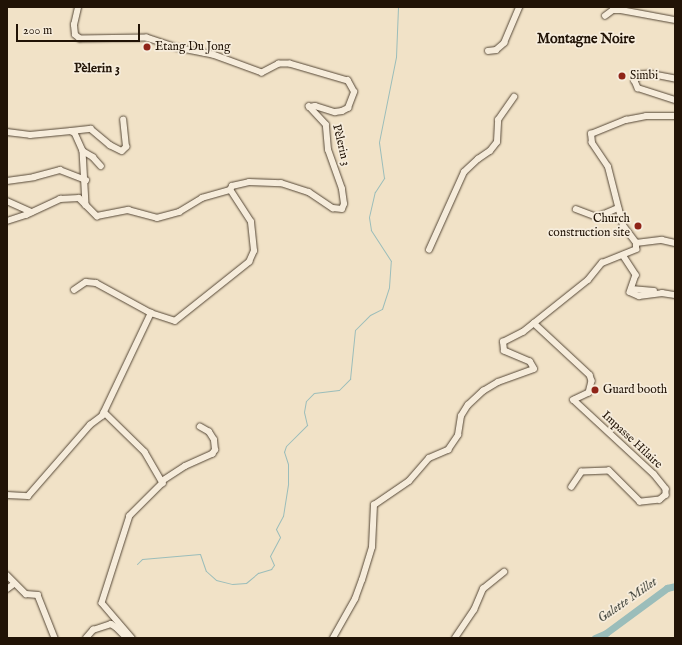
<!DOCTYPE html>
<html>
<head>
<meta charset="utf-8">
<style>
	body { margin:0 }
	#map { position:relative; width:682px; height:645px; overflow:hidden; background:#f1e2c7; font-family:"IM FELL English",serif }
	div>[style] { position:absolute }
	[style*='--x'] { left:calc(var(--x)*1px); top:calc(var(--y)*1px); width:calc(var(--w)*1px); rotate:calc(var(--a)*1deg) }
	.stream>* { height:1px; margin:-0.5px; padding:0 0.5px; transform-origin:0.5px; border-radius:0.5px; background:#9bbdba }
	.river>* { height:7px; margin:-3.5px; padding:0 3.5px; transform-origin:3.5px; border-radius:3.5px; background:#9bbdba }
	.roads { filter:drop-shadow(0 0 1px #554736) drop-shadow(0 0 1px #554736) }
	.minor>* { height:5.5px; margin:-2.75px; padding:0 2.75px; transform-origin:2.75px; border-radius:2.75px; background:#f6ecdb }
	.dots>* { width:11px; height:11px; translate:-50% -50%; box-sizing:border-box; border:2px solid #f6ecdb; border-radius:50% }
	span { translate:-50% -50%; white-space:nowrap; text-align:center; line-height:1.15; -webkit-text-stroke:3.5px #f6ecdb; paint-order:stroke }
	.poi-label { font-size:12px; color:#211306 }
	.left { translate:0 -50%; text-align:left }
	.right { translate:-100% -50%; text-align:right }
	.street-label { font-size:12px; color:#211306 }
	.neighbourhood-label { font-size:13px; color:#211306; font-weight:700 }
	.water-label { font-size:13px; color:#4c4e45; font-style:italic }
	.quarter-label { font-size:14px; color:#211306; font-weight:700 }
	.frame { position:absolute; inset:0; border:8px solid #211306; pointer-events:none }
	.scale { position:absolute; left:16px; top:24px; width:124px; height:18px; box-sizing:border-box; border:2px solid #211306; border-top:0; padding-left:5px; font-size:12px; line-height:14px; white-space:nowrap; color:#211306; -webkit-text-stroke:3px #f6ecdb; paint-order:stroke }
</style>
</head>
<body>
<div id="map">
	<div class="stream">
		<div style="--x:137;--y:564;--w:7;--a:-45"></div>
		<div style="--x:142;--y:559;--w:58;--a:-4.9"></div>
		<div style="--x:200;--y:554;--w:18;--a:71"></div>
		<div style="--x:206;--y:571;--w:13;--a:42"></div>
		<div style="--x:216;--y:580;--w:16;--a:14"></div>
		<div style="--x:232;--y:584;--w:14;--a:-4"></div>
		<div style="--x:246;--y:583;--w:16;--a:-40"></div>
		<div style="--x:258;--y:573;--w:14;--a:-17"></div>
		<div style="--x:271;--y:569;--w:5;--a:-53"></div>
		<div style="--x:274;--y:565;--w:10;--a:-114"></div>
		<div style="--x:270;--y:556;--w:21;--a:-62"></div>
		<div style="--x:280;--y:537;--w:9;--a:-117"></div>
		<div style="--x:276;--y:529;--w:15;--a:-62"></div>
		<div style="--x:283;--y:516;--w:33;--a:-81"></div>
		<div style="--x:288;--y:483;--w:19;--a:-90"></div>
		<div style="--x:288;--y:464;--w:13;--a:-108"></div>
		<div style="--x:284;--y:452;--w:6;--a:-72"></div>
		<div style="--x:286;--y:446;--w:30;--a:-45"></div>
		<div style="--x:307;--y:425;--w:13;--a:-103"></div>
		<div style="--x:304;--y:412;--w:11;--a:-80"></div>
		<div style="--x:306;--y:401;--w:11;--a:-45"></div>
		<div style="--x:314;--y:393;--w:25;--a:-7"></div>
		<div style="--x:339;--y:390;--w:16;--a:-45"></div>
		<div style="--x:350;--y:379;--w:49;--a:-84.2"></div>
		<div style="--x:355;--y:330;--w:21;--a:-45"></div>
		<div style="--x:370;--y:315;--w:13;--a:-27"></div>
		<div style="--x:382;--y:309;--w:23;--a:-72"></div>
		<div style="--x:389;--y:287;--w:26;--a:-86"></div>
		<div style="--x:391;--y:261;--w:37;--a:-123"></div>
		<div style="--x:371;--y:230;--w:13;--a:-99"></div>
		<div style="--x:369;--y:217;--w:26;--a:-77"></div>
		<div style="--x:375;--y:192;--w:17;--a:-57"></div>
		<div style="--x:384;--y:178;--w:36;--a:-98"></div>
		<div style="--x:379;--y:142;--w:87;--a:-78.7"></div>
		<div style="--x:396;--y:57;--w:50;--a:-87.7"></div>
	</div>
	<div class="river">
		<div style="--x:595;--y:638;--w:12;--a:-24"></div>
		<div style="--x:606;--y:633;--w:76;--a:-36.4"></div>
		<div style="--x:667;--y:588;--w:8;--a:-14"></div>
	</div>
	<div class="roads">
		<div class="minor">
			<div style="--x:605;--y:16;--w:10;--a:-37"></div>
			<div style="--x:613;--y:10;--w:8;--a:0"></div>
			<div style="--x:621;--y:10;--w:55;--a:10.5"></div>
			<div style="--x:488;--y:51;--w:8;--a:-7"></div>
			<div style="--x:496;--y:50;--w:11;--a:-41"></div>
			<div style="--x:504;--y:43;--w:39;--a:-67"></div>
			<div style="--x:675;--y:79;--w:25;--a:-169"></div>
			<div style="--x:650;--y:74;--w:10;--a:174"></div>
			<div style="--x:640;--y:75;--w:8;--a:130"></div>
			<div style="--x:635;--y:81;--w:8;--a:67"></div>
			<div style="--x:638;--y:88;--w:39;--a:18"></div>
			<div style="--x:71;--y:131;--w:20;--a:-6"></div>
			<div style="--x:91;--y:129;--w:25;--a:40"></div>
			<div style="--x:110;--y:145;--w:13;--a:27"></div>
			<div style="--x:122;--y:151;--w:6;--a:-45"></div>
			<div style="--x:126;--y:147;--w:27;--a:-96"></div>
			<div style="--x:7;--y:132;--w:23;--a:7"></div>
			<div style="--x:30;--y:135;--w:41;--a:-5.6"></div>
			<div style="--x:71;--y:131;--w:4;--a:27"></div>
			<div style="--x:75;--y:133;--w:20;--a:66"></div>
			<div style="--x:83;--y:151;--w:54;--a:86.8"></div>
			<div style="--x:86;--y:205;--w:16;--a:45"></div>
			<div style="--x:97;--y:216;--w:32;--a:-11"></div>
			<div style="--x:128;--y:210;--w:30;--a:15"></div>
			<div style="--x:157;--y:218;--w:23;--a:-15"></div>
			<div style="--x:179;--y:212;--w:27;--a:-31"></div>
			<div style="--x:202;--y:198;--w:29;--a:-16"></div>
			<div style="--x:83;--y:151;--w:12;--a:31"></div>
			<div style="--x:93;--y:157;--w:12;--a:48"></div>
			<div style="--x:7;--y:181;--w:27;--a:-8"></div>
			<div style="--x:34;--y:177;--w:27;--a:-15"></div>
			<div style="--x:60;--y:170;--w:28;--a:21"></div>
			<div style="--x:7;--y:201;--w:27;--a:24"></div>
			<div style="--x:576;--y:209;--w:22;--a:21"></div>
			<div style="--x:597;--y:217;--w:23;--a:-23"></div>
			<div style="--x:7;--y:221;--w:20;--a:-18"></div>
			<div style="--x:26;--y:215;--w:38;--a:-25"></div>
			<div style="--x:60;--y:199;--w:19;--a:-3"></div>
			<div style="--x:79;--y:198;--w:10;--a:45"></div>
			<div style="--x:636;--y:243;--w:26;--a:-7"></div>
			<div style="--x:662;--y:240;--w:13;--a:13"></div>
			<div style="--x:429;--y:250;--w:85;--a:-65.8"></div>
			<div style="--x:464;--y:172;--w:19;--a:-43"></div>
			<div style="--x:478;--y:159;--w:14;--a:-34"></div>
			<div style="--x:490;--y:151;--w:11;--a:-52"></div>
			<div style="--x:497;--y:142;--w:22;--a:-87"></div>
			<div style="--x:498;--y:120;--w:28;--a:-55"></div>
			<div style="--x:623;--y:255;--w:24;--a:57"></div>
			<div style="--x:636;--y:275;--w:18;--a:109"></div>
			<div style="--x:630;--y:292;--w:10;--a:24"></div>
			<div style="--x:639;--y:296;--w:23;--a:-7"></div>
			<div style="--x:662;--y:293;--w:13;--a:9"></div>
			<div style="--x:631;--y:289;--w:23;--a:5"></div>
			<div style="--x:74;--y:290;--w:14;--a:-34"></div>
			<div style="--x:86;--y:282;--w:10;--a:6"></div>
			<div style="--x:96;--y:283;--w:63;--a:28.6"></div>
			<div style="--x:151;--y:313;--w:25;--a:18"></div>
			<div style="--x:175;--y:321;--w:95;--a:-38.6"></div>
			<div style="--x:249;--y:262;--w:12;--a:-66"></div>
			<div style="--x:254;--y:251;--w:29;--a:-96"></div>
			<div style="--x:251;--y:222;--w:38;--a:-123"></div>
			<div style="--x:230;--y:190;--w:4;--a:-63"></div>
			<div style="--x:232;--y:186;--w:17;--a:-13"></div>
			<div style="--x:249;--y:182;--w:32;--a:2"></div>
			<div style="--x:281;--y:183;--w:29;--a:18"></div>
			<div style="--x:309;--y:192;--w:29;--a:34"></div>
			<div style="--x:333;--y:208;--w:9;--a:6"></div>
			<div style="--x:342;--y:209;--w:5;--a:-68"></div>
			<div style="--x:344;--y:204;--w:15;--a:-98"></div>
			<div style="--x:342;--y:189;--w:41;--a:-109.7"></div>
			<div style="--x:328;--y:150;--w:25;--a:-95"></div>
			<div style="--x:326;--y:125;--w:25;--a:-133"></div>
			<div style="--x:309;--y:107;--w:6;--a:-9"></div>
			<div style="--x:315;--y:106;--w:21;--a:17"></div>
			<div style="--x:335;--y:112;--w:7;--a:-8"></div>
			<div style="--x:342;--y:111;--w:7;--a:-27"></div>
			<div style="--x:348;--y:108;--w:17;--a:-69"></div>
			<div style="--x:354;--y:92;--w:13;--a:-119"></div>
			<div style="--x:348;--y:81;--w:60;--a:-163.7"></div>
			<div style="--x:290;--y:64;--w:11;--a:180"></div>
			<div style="--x:279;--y:64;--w:19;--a:152"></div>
			<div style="--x:262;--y:73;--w:52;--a:-159.8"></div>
			<div style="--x:213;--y:55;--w:37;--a:-169"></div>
			<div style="--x:177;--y:48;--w:32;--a:-162"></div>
			<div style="--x:147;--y:38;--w:67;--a:179.1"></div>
			<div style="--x:80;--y:39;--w:6;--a:-141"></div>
			<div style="--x:75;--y:35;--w:10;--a:-96"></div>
			<div style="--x:74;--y:25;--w:18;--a:-77"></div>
			<div style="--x:534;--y:323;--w:76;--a:42.9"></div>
			<div style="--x:590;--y:375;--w:6;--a:72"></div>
			<div style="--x:592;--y:381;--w:12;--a:104"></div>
			<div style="--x:589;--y:393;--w:17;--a:155"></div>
			<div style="--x:574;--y:400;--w:109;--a:42.8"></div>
			<div style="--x:654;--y:474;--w:19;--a:51"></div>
			<div style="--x:666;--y:489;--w:6;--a:90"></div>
			<div style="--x:666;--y:495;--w:8;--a:140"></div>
			<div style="--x:660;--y:500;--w:20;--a:174"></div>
			<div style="--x:640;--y:502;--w:44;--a:-135"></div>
			<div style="--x:609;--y:471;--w:27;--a:178"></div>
			<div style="--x:582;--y:472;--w:18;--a:124"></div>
			<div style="--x:104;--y:412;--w:57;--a:44.3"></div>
			<div style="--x:145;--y:452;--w:36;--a:60"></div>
			<div style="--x:163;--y:483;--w:47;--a:135"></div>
			<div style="--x:130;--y:516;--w:91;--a:107.8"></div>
			<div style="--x:102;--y:603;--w:46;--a:49.4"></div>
			<div style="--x:162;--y:481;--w:27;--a:-33"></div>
			<div style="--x:185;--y:466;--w:30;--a:-24"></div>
			<div style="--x:212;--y:454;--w:5;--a:-53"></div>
			<div style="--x:215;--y:450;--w:10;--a:-96"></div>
			<div style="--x:214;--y:440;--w:9;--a:-122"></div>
			<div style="--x:209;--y:432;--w:10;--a:-151"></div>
			<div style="--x:7;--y:495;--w:21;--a:3"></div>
			<div style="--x:28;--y:496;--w:94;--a:-48.9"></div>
			<div style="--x:90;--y:425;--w:15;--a:-37"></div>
			<div style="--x:102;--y:416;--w:114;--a:-64.6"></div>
			<div style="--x:7;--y:575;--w:27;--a:45"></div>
			<div style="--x:26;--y:594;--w:12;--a:5"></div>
			<div style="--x:38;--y:595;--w:46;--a:68.4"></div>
			<div style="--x:7;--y:589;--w:9;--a:-36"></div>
			<div style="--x:86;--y:638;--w:11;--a:-49"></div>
			<div style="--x:93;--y:630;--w:19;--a:-18"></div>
			<div style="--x:111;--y:624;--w:6;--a:31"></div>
			<div style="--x:116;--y:627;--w:16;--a:45"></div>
			<div style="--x:333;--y:638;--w:45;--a:-60.6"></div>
			<div style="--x:355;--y:599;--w:20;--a:-70"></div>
			<div style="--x:362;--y:580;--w:34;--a:-73"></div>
			<div style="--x:372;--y:547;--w:42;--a:-87.3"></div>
			<div style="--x:374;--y:505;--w:42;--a:-34.4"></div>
			<div style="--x:409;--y:481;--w:30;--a:-49"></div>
			<div style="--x:429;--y:458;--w:21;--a:-23"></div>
			<div style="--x:448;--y:450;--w:18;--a:-56"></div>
			<div style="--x:458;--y:435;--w:19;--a:-81"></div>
			<div style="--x:461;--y:416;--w:13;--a:-58"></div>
			<div style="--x:468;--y:405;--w:21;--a:-43"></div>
			<div style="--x:483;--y:391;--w:17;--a:-31"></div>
			<div style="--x:498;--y:382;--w:38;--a:-20"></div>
			<div style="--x:534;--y:369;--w:8;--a:-120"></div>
			<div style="--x:530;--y:362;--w:28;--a:-157"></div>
			<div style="--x:504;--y:351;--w:9;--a:-96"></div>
			<div style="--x:503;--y:342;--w:22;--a:-27"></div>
			<div style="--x:523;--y:332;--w:83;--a:-38.7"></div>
			<div style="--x:588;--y:280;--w:22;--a:-51"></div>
			<div style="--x:602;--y:263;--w:37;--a:-22"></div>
			<div style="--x:636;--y:249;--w:6;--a:-90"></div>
			<div style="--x:636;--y:243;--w:21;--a:-127"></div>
			<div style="--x:623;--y:226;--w:61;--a:-104.3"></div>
			<div style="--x:608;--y:167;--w:29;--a:-124"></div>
			<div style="--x:592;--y:143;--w:9;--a:-96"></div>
			<div style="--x:591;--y:134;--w:38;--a:-22"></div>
			<div style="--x:626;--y:120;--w:20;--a:-11"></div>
			<div style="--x:646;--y:116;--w:29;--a:0"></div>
			<div style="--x:455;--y:638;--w:34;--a:-56"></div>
			<div style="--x:474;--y:610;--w:23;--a:-67"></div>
			<div style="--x:483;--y:589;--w:27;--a:-39"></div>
		</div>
	</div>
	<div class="dots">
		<div style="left:147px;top:47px;background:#8f2418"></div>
		<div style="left:622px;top:76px;background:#8f2418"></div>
		<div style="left:638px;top:226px;background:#8f2418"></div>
		<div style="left:595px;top:390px;background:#8f2418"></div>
	</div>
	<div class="poi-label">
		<span class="left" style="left:155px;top:47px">Etang Du Jong</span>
		<span class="left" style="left:630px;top:76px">Simbi</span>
		<span class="right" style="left:630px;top:226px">Church<br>construction site</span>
		<span class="left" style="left:603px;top:390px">Guard booth</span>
	</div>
	<div class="street-label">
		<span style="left:341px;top:145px;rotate:76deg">Pèlerin 3</span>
		<span style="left:632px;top:440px;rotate:43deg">Impasse Hilaire</span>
	</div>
	<div class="neighbourhood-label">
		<span style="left:97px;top:69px">Pèlerin 3</span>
	</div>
	<div class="water-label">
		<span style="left:628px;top:601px;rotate:-35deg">Galette Millet</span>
	</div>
	<div class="quarter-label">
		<span style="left:586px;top:39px">Montagne Noire</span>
	</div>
	<div class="frame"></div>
	<div class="scale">200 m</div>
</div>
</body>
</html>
